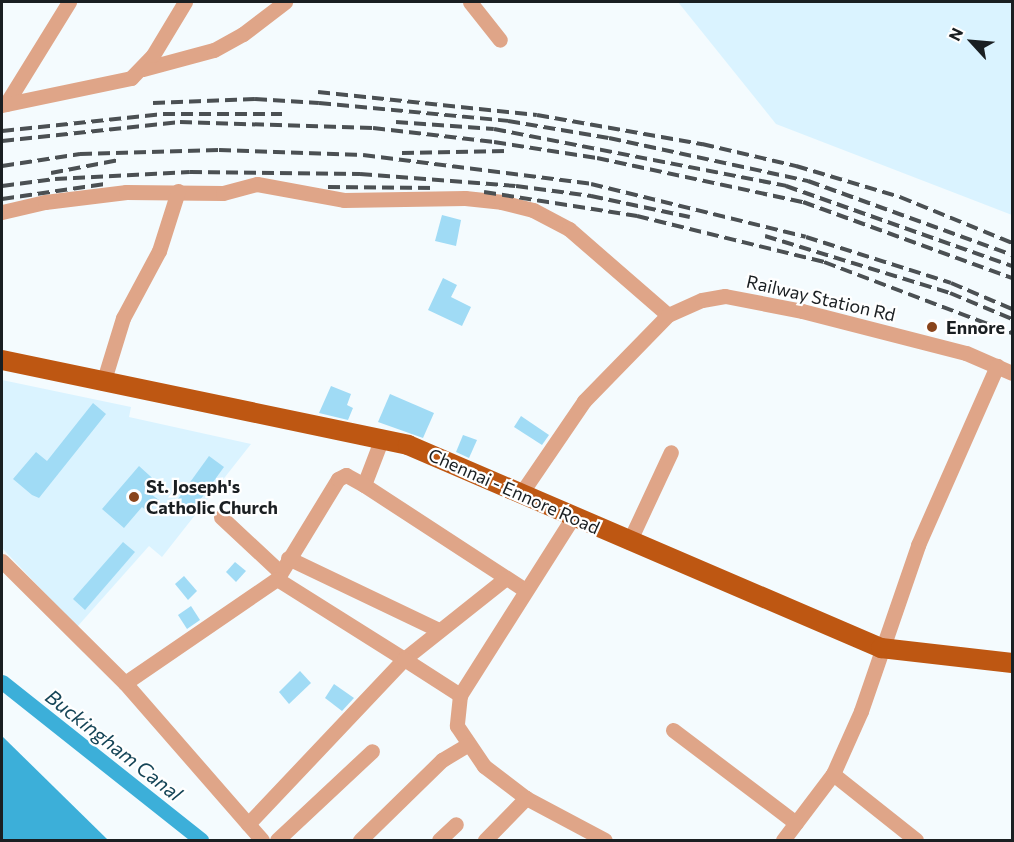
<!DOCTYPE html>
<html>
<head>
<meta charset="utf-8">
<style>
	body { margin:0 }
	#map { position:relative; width:1014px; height:842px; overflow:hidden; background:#f4fbfe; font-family:Commissioner,sans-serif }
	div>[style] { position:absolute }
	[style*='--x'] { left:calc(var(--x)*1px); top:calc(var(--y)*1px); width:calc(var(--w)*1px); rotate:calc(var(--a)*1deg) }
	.built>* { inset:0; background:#daf3ff }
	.water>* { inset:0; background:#3cafd9 }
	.canal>* { height:15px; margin:-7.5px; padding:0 7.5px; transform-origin:7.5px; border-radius:7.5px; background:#3cafd9 }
	.building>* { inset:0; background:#a0dbf5 }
	.minor>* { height:15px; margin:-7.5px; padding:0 7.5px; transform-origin:7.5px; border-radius:7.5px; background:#dfa588 }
	.major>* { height:20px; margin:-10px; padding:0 10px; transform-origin:10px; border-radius:10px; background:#be5712 }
	.rail>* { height:4px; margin-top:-2px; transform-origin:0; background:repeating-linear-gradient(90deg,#4b5053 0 12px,transparent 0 18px) }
	.dots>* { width:16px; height:16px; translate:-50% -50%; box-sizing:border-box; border:3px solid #fff; border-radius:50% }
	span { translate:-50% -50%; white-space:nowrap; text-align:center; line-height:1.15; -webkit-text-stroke:4.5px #fff; paint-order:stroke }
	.street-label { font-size:18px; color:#1a1f22 }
	.poi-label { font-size:18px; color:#1a1f22; font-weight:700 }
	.left { translate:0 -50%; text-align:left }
	.water-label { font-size:20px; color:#154557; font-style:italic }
	.frame { position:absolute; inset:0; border:3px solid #1a1f22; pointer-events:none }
	.north { position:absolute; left:942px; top:12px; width:60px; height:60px; -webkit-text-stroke:4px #fff; paint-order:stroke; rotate:296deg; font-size:16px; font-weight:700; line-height:24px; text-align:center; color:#1a1f22 }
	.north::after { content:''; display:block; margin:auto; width:21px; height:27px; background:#1a1f22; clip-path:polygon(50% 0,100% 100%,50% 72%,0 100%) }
</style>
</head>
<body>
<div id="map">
	<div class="built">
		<div style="clip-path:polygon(678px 2px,1012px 2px,1012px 215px,776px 124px)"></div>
		<div style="clip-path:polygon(2px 380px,131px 407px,129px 417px,251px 444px,162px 557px,149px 546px,77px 627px,2px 548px)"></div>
	</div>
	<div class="water">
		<div style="clip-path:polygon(2px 736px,108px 840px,2px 840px)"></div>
	</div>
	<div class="canal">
		<div style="--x:2;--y:682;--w:254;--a:38.4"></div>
	</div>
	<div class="building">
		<div style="clip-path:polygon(442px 215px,461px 220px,456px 246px,435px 241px)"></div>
		<div style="clip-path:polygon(443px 278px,457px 285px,451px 297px,471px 307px,462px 326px,428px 310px)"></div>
		<div style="clip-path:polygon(331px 386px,351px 394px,347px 405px,353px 408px,348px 420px,319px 413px)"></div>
		<div style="clip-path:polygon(390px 394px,434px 413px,423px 438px,378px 422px)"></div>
		<div style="clip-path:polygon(93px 403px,106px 414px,39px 498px,32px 495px,13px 479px,36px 452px,47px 461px)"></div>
		<div style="clip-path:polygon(521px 416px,549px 435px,542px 445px,514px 427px)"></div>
		<div style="clip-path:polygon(463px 435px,477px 440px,469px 458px,456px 452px)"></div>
		<div style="clip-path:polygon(209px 456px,224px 467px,190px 514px,175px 503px)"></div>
		<div style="clip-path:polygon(139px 466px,160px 485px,152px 495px,159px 500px,148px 512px,142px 507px,124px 528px,102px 509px)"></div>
		<div style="clip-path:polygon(123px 542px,135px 552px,85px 610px,73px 599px)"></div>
		<div style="clip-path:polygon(235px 562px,246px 571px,236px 582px,226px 572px)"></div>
		<div style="clip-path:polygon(184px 576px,197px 591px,188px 600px,175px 584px)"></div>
		<div style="clip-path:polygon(191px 606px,200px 620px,187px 629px,178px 615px)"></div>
		<div style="clip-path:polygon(300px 671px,311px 683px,289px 704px,279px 692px)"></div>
		<div style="clip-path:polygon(334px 684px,354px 698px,342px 711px,325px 698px)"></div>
	</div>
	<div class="minor">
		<div style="--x:470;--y:2;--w:48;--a:51.7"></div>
		<div style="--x:143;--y:69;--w:73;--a:-15"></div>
		<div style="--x:214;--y:50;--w:33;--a:-29"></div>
		<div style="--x:243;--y:34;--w:53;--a:-37.3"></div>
		<div style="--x:6;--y:104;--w:120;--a:-58.3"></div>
		<div style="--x:2;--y:105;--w:132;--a:-11.8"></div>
		<div style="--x:131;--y:78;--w:32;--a:-46"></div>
		<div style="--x:153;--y:55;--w:62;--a:-58.9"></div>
		<div style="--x:2;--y:212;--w:44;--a:-13.1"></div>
		<div style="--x:45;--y:202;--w:82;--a:-7"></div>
		<div style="--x:126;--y:192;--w:97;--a:0.6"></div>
		<div style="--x:223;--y:193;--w:35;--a:-15"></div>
		<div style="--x:257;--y:184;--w:88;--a:10.4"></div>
		<div style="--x:344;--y:200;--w:121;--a:-0.9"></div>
		<div style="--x:465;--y:198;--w:36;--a:6"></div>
		<div style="--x:501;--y:202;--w:33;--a:14"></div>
		<div style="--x:533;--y:210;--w:41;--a:27.8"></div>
		<div style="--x:569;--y:229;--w:131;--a:41"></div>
		<div style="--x:103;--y:383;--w:68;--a:-72.9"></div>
		<div style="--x:123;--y:318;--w:76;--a:-61.8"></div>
		<div style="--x:159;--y:251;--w:63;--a:-72.4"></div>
		<div style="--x:382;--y:438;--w:50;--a:111"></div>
		<div style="--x:364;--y:485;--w:192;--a:33.1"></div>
		<div style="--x:522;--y:492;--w:110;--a:-55.7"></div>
		<div style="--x:584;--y:401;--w:120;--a:-45.7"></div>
		<div style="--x:668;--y:315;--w:37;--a:-24"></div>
		<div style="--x:702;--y:300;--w:23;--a:-10"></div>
		<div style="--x:725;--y:296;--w:78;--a:11"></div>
		<div style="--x:802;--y:311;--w:169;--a:14.4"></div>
		<div style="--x:966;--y:353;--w:50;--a:23.5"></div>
		<div style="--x:221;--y:517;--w:81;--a:43"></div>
		<div style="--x:573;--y:517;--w:211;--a:122.4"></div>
		<div style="--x:460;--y:695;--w:31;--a:96"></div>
		<div style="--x:457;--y:726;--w:48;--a:56"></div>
		<div style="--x:484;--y:766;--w:53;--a:37.3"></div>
		<div style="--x:526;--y:798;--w:89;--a:28"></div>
		<div style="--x:629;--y:542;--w:99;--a:-65"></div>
		<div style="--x:288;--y:558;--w:167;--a:25.5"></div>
		<div style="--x:2;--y:561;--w:173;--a:44.8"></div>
		<div style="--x:125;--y:683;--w:208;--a:48.9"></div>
		<div style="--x:277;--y:579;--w:117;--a:-58.6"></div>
		<div style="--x:338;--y:479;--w:9;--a:-27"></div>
		<div style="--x:346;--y:475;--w:21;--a:29"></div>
		<div style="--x:125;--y:683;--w:184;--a:-34.4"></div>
		<div style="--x:277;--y:579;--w:150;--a:32.2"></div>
		<div style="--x:404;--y:659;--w:130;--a:-38.5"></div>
		<div style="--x:673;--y:730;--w:154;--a:37.1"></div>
		<div style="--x:833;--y:774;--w:106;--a:38.5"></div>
		<div style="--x:248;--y:824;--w:227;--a:-46.6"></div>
		<div style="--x:404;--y:659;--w:67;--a:32.7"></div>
		<div style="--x:277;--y:840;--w:130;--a:-43.1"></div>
		<div style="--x:360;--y:840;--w:115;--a:-44.3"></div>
		<div style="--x:442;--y:760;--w:29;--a:-31"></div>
		<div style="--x:439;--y:840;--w:23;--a:-43"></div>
		<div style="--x:485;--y:840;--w:59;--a:-45.7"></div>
		<div style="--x:783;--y:840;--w:83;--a:-52.9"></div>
		<div style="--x:833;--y:774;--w:69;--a:-66"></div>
		<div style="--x:861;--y:711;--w:176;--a:-71"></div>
		<div style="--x:918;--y:545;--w:196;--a:-66.2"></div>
	</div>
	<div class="major">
		<div style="--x:2;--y:360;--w:415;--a:11.8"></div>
		<div style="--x:408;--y:445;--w:515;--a:23.23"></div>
		<div style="--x:881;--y:648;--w:132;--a:6.5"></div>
	</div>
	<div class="rail">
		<div style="--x:318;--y:92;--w:220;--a:6"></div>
		<div style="--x:537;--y:115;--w:168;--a:10"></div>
		<div style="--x:702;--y:144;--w:97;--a:13.2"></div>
		<div style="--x:796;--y:166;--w:109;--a:16.6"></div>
		<div style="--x:900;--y:197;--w:121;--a:22.3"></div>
		<div style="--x:153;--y:103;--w:102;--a:-2.2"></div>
		<div style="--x:255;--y:99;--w:64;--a:3.6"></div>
		<div style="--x:319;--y:103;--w:190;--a:5.4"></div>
		<div style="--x:508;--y:121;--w:102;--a:9.6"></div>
		<div style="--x:609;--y:138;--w:204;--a:12.2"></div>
		<div style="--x:808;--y:181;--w:217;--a:19.9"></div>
		<div style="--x:396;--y:122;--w:98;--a:4.1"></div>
		<div style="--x:494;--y:129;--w:298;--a:11"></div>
		<div style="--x:786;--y:186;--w:240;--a:19.5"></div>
		<div style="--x:2;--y:131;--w:162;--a:-6"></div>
		<div style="--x:163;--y:114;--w:119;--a:0"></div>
		<div style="--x:2;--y:141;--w:179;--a:-6.1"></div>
		<div style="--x:180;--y:122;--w:193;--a:1.8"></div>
		<div style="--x:373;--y:128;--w:122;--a:6.6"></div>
		<div style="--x:494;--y:142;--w:104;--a:8.8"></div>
		<div style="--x:597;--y:158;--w:211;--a:12.1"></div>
		<div style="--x:803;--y:202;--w:222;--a:20"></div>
		<div style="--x:402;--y:153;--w:105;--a:-1.1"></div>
		<div style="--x:2;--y:166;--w:79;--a:-8.7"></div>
		<div style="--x:80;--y:154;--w:139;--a:-1.6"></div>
		<div style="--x:219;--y:150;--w:144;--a:2"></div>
		<div style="--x:363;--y:155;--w:230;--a:7.2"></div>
		<div style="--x:591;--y:184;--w:221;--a:13.8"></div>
		<div style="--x:806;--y:237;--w:152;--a:17.6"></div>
		<div style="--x:951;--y:283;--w:66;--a:23.1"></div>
		<div style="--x:51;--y:173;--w:69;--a:-10.8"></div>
		<div style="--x:2;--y:186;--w:53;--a:-7.5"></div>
		<div style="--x:55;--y:179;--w:135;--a:-3"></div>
		<div style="--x:190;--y:172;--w:170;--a:0.7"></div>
		<div style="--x:360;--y:174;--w:156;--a:4.4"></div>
		<div style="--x:516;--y:186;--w:76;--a:7.6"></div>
		<div style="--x:591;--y:196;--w:101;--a:12"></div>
		<div style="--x:328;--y:187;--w:108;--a:0.5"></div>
		<div style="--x:484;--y:192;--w:155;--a:8.9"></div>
		<div style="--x:637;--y:216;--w:193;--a:13.8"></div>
		<div style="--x:824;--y:262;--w:201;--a:20.7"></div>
		<div style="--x:2;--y:199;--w:104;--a:-8.3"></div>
		<div style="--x:765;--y:236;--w:194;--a:17.1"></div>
		<div style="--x:950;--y:293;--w:67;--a:22.8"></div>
	</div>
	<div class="dots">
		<div style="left:932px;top:327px;background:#89441b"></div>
		<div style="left:134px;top:497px;background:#89441b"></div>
	</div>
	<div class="street-label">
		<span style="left:821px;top:298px;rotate:13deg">Railway Station Rd</span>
		<span style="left:514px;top:491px;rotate:24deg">Chennai - Ennore Road</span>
	</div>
	<div class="poi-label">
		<span class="left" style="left:946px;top:327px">Ennore</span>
		<span class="left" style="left:146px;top:497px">St. Joseph's<br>Catholic Church</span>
	</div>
	<div class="water-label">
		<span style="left:114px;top:745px;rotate:38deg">Buckingham Canal</span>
	</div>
	<div class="frame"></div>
	<div class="north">N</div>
</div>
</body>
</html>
